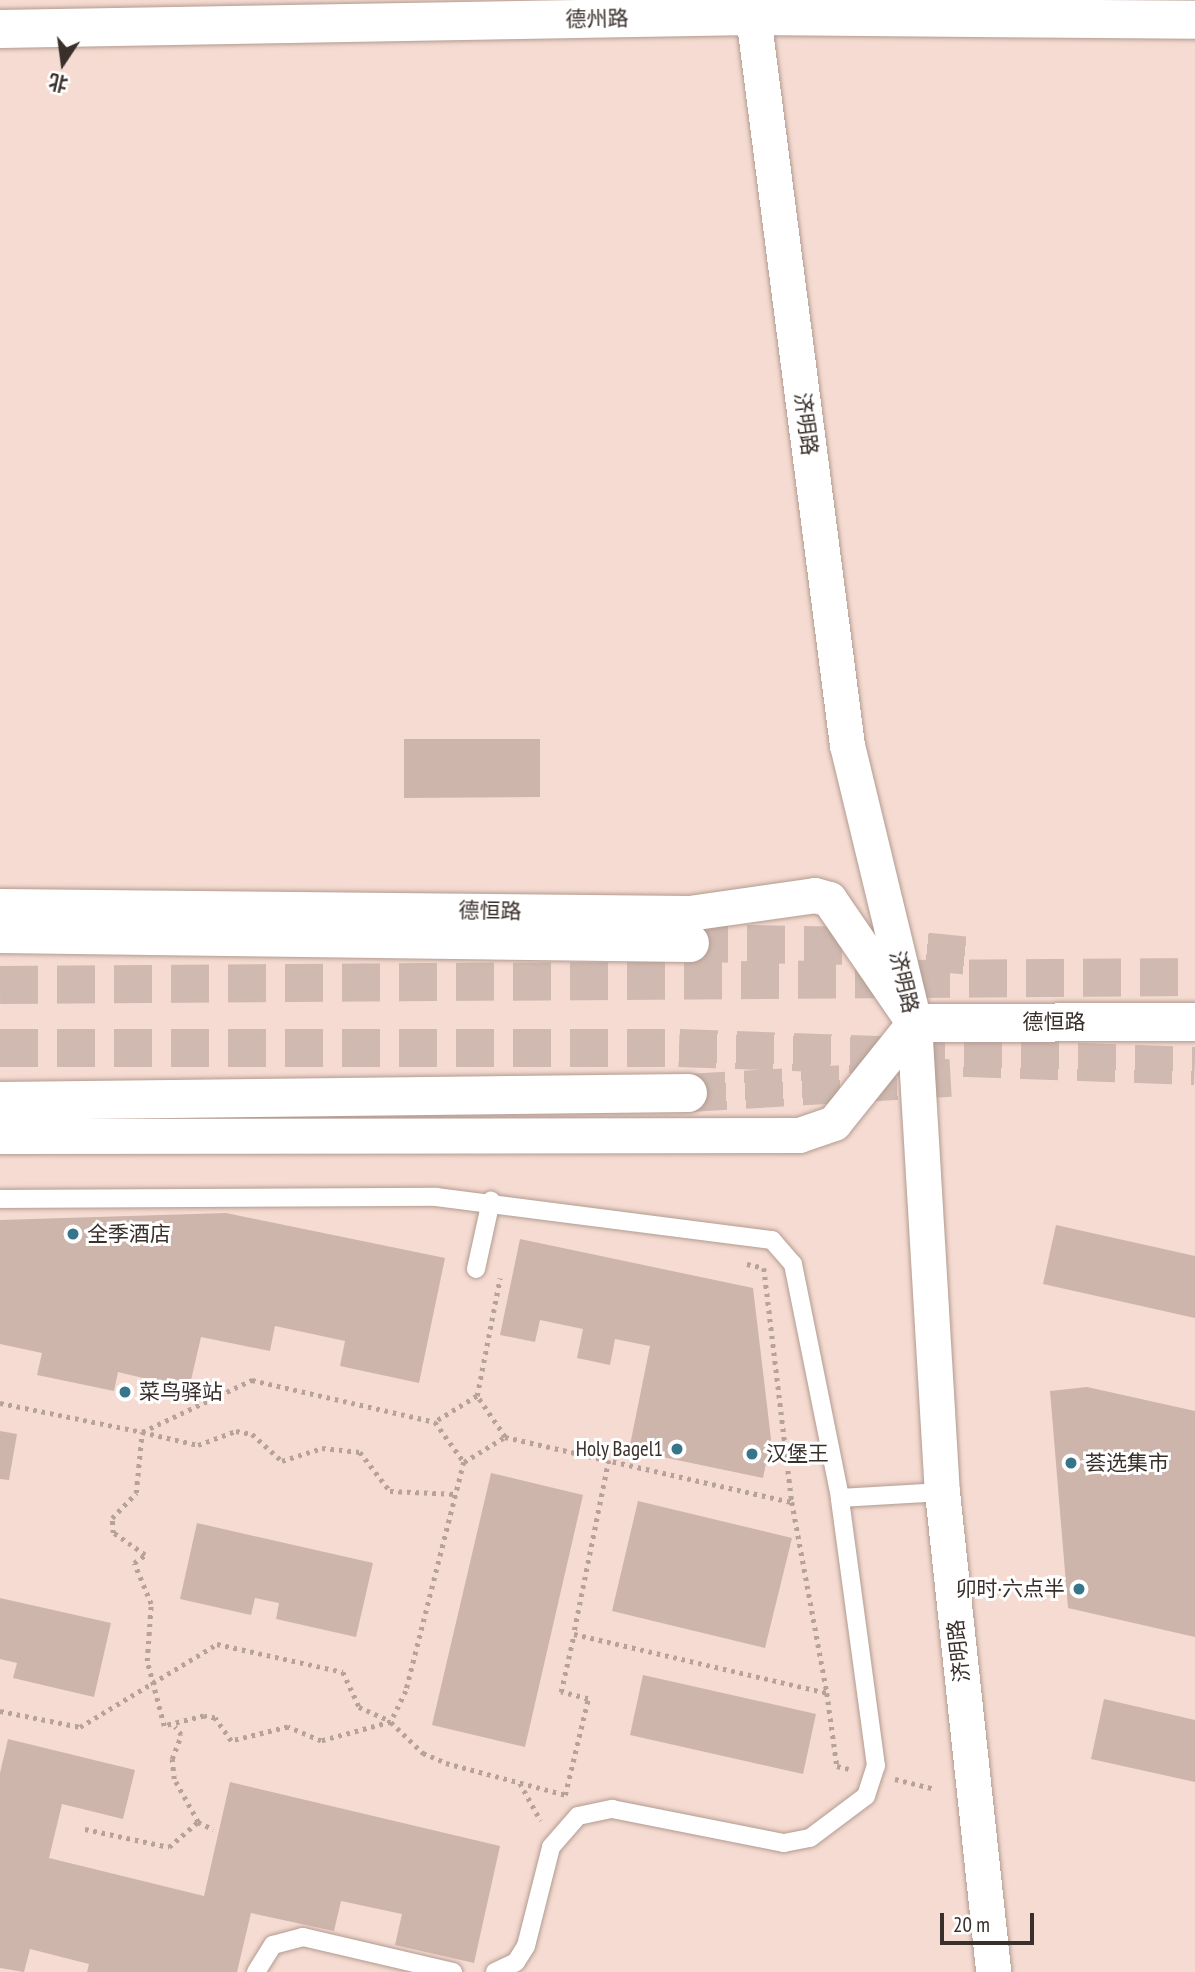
<!DOCTYPE html>
<html>
<head>
<meta charset="utf-8">
<style>
	body { margin:0 }
	#map { position:relative; width:1195px; height:1972px; overflow:hidden; background:#f5dbd1; font-family:"PT Sans Narrow","Noto Sans SC",sans-serif }
	div>[style] { position:absolute }
	[style*='--x'] { left:calc(var(--x)*1px); top:calc(var(--y)*1px); width:calc(var(--w)*1px); rotate:calc(var(--a)*1deg) }
	.building>* { inset:0; background:#ceb5ab }
	.secondary-tunnel>* { height:38px; margin-top:-19px; transform-origin:0; background:repeating-linear-gradient(90deg,#cfb9b0 0 38px,transparent 0 57px) }
	.path>* { height:4.5px; margin-top:-2.25px; transform-origin:0; background:repeating-linear-gradient(90deg,#b6a29a 0 3.5px,transparent 0 8.5px) }
	.roads { filter:drop-shadow(0 0 2px #b29b91) drop-shadow(0 0 2px #b29b91) }
	.lane>* { height:18px; margin:-9px; padding:0 9px; transform-origin:9px; border-radius:9px; background:#fff }
	.street>* { height:35px; margin:-17.5px; padding:0 17.5px; transform-origin:17.5px; border-radius:17.5px; background:#fff }
	.secondary>* { height:38px; margin:-19px; padding:0 19px; transform-origin:19px; border-radius:19px; background:#fff }
	.dots>* { width:19px; height:19px; translate:-50% -50%; box-sizing:border-box; border:4px solid #fff; border-radius:50% }
	span { translate:-50% -50%; white-space:nowrap; text-align:center; line-height:1.15; -webkit-text-stroke:6px #fff; paint-order:stroke }
	.street-label { font-size:21px; color:#392f2b }
	.poi-label { font-size:21px; color:#392f2b }
	.left { translate:0 -50%; text-align:left }
	.right { translate:-100% -50%; text-align:right }
	.north { position:absolute; left:28px; top:28px; width:70px; height:70px; -webkit-text-stroke:5px #fff; paint-order:stroke; rotate:193deg; font-size:19px; font-weight:700; line-height:28px; text-align:center; color:#392f2b }
	.north::after { content:''; display:block; margin:auto; width:24px; height:32px; background:#392f2b; clip-path:polygon(50% 0,100% 100%,50% 72%,0 100%) }
	.scale { position:absolute; left:940px; top:1913px; width:94px; height:32px; box-sizing:border-box; border:4px solid #392f2b; border-top:0; padding-left:9px; font-size:21px; line-height:24px; white-space:nowrap; color:#392f2b; -webkit-text-stroke:5px #fff; paint-order:stroke }
</style>
</head>
<body>
<div id="map">
	<div class="building">
		<div style="clip-path:polygon(404px 739px,540px 739px,540px 797px,404px 798px)"></div>
		<div style="clip-path:polygon(88px 1031px,94px 1057px,65px 1063px,59px 1037px)"></div>
		<div style="clip-path:polygon(226px 1213px,445px 1258px,419px 1383px,340px 1366px,345px 1341px,275px 1326px,270px 1351px,201px 1337px,189px 1389px,118px 1372px,114px 1391px,37px 1375px,42px 1353px,0 1344px,0 1220px)"></div>
		<div style="clip-path:polygon(1056px 1225px,1195px 1256px,1195px 1318px,1043px 1284px)"></div>
		<div style="clip-path:polygon(520px 1239px,753px 1288px,771px 1439px,763px 1478px,629px 1450px,650px 1346px,615px 1339px,610px 1365px,577px 1358px,583px 1329px,540px 1320px,535px 1342px,500px 1335px)"></div>
		<div style="clip-path:polygon(1087px 1387px,1195px 1411px,1195px 1637px,1068px 1608px,1050px 1391px)"></div>
		<div style="clip-path:polygon(0 1431px,17px 1434px,9px 1480px,0 1479px)"></div>
		<div style="clip-path:polygon(491px 1473px,583px 1495px,525px 1747px,432px 1725px)"></div>
		<div style="clip-path:polygon(638px 1501px,792px 1538px,765px 1648px,612px 1611px)"></div>
		<div style="clip-path:polygon(197px 1523px,373px 1563px,356px 1637px,276px 1619px,279px 1603px,255px 1598px,251px 1615px,180px 1599px)"></div>
		<div style="clip-path:polygon(0 1598px,111px 1623px,94px 1697px,13px 1678px,17px 1663px,0 1659px)"></div>
		<div style="clip-path:polygon(643px 1675px,816px 1714px,803px 1774px,630px 1735px)"></div>
		<div style="clip-path:polygon(1104px 1699px,1195px 1720px,1195px 1782px,1091px 1759px)"></div>
		<div style="clip-path:polygon(8px 1739px,135px 1770px,123px 1819px,62px 1804px,49px 1858px,204px 1896px,230px 1782px,500px 1846px,474px 1963px,395px 1945px,402px 1914px,341px 1901px,334px 1931px,251px 1913px,237px 1972px,87px 1972px,89px 1964px,30px 1949px,24px 1972px,0 1968px,0 1773px)"></div>
	</div>
	<div class="secondary-tunnel">
		<div style="--x:690;--y:943;--w:180;--a:1"></div>
		<div style="--x:870;--y:946;--w:112;--a:5.7"></div>
		<div style="--x:0;--y:985;--w:1195;--a:-0.38"></div>
		<div style="--x:0;--y:1048;--w:679;--a:0"></div>
		<div style="--x:679;--y:1048;--w:516;--a:2"></div>
		<div style="--x:688;--y:1093;--w:263;--a:-3.3"></div>
	</div>
	<div class="path">
		<div style="--x:747;--y:1264;--w:17;--a:13"></div>
		<div style="--x:764;--y:1268;--w:236;--a:83.2"></div>
		<div style="--x:792;--y:1502;--w:194;--a:79.6"></div>
		<div style="--x:477;--y:1396;--w:120;--a:-79"></div>
		<div style="--x:0;--y:1403;--w:145;--a:11.5"></div>
		<div style="--x:142;--y:1432;--w:122;--a:-25.3"></div>
		<div style="--x:252;--y:1380;--w:188;--a:12.9"></div>
		<div style="--x:505;--y:1437;--w:50;--a:-124.3"></div>
		<div style="--x:477;--y:1396;--w:49;--a:148.2"></div>
		<div style="--x:435;--y:1422;--w:49;--a:54.1"></div>
		<div style="--x:464;--y:1462;--w:48;--a:-31.4"></div>
		<div style="--x:505;--y:1437;--w:294;--a:12.8"></div>
		<div style="--x:609;--y:1460;--w:177;--a:101.4"></div>
		<div style="--x:574;--y:1634;--w:260;--a:13.1"></div>
		<div style="--x:827;--y:1693;--w:74;--a:82.2"></div>
		<div style="--x:837;--y:1766;--w:12;--a:14"></div>
		<div style="--x:464;--y:1462;--w:236;--a:104.2"></div>
		<div style="--x:406;--y:1691;--w:34;--a:116"></div>
		<div style="--x:391;--y:1722;--w:45;--a:44.1"></div>
		<div style="--x:423;--y:1753;--w:25;--a:23"></div>
		<div style="--x:446;--y:1763;--w:124;--a:14.9"></div>
		<div style="--x:0;--y:1711;--w:82;--a:11.3"></div>
		<div style="--x:80;--y:1727;--w:160;--a:-31.2"></div>
		<div style="--x:217;--y:1644;--w:129;--a:12.5"></div>
		<div style="--x:343;--y:1672;--w:38;--a:65"></div>
		<div style="--x:359;--y:1707;--w:34;--a:24"></div>
		<div style="--x:391;--y:1722;--w:73;--a:164.8"></div>
		<div style="--x:321;--y:1741;--w:36;--a:-157"></div>
		<div style="--x:288;--y:1727;--w:59;--a:166.2"></div>
		<div style="--x:231;--y:1741;--w:28;--a:-125"></div>
		<div style="--x:215;--y:1718;--w:11;--a:-170"></div>
		<div style="--x:204;--y:1716;--w:41;--a:166"></div>
		<div style="--x:164;--y:1726;--w:67;--a:-104.7"></div>
		<div style="--x:147;--y:1661;--w:57;--a:-86"></div>
		<div style="--x:151;--y:1604;--w:44;--a:-112.5"></div>
		<div style="--x:134;--y:1563;--w:14;--a:-36"></div>
		<div style="--x:145;--y:1555;--w:39;--a:-145"></div>
		<div style="--x:113;--y:1533;--w:15;--a:-94"></div>
		<div style="--x:112;--y:1518;--w:35;--a:-46"></div>
		<div style="--x:136;--y:1493;--w:61;--a:-84.4"></div>
		<div style="--x:142;--y:1432;--w:57;--a:13.1"></div>
		<div style="--x:198;--y:1445;--w:40;--a:-20.2"></div>
		<div style="--x:236;--y:1431;--w:16;--a:11"></div>
		<div style="--x:252;--y:1434;--w:40;--a:42"></div>
		<div style="--x:282;--y:1461;--w:42;--a:-18"></div>
		<div style="--x:322;--y:1448;--w:38;--a:6"></div>
		<div style="--x:360;--y:1452;--w:49;--a:52.4"></div>
		<div style="--x:390;--y:1491;--w:66;--a:2.6"></div>
		<div style="--x:895;--y:1779;--w:38;--a:14"></div>
		<div style="--x:520;--y:1783;--w:43;--a:61.1"></div>
		<div style="--x:565;--y:1795;--w:99;--a:-76.5"></div>
		<div style="--x:588;--y:1699;--w:28;--a:-165"></div>
		<div style="--x:561;--y:1692;--w:59;--a:-77.4"></div>
		<div style="--x:198;--y:1822;--w:17;--a:25"></div>
		<div style="--x:85;--y:1829;--w:86;--a:12.1"></div>
		<div style="--x:169;--y:1847;--w:38;--a:-41"></div>
		<div style="--x:198;--y:1822;--w:49;--a:-119.2"></div>
		<div style="--x:174;--y:1779;--w:20;--a:-96"></div>
		<div style="--x:172;--y:1759;--w:26;--a:-69"></div>
		<div style="--x:181;--y:1735;--w:10;--a:-127"></div>
	</div>
	<div class="roads">
		<div class="lane">
			<div style="--x:0;--y:1199;--w:436;--a:-0.3"></div>
			<div style="--x:436;--y:1197;--w:339;--a:7.3"></div>
			<div style="--x:772;--y:1240;--w:32;--a:49"></div>
			<div style="--x:793;--y:1264;--w:239;--a:78.6"></div>
			<div style="--x:476;--y:1269;--w:70;--a:-77.6"></div>
			<div style="--x:256;--y:1972;--w:32;--a:-58"></div>
			<div style="--x:273;--y:1945;--w:31;--a:-15"></div>
			<div style="--x:303;--y:1937;--w:154;--a:13.1"></div>
			<div style="--x:495;--y:1972;--w:23;--a:-25"></div>
			<div style="--x:516;--y:1962;--w:19;--a:-58"></div>
			<div style="--x:526;--y:1946;--w:102;--a:-75.8"></div>
			<div style="--x:551;--y:1847;--w:41;--a:-48.9"></div>
			<div style="--x:578;--y:1816;--w:35;--a:-12"></div>
			<div style="--x:612;--y:1809;--w:175;--a:11.2"></div>
			<div style="--x:784;--y:1843;--w:26;--a:-11"></div>
			<div style="--x:810;--y:1838;--w:70;--a:-36.9"></div>
			<div style="--x:866;--y:1796;--w:32;--a:-72"></div>
			<div style="--x:876;--y:1766;--w:270;--a:-97.7"></div>
			<div style="--x:840;--y:1498;--w:102;--a:-3.4"></div>
		</div>
		<div class="street">
			<div style="--x:751;--y:0;--w:751;--a:82.66"></div>
			<div style="--x:847;--y:745;--w:286;--a:76.4"></div>
			<div style="--x:914;--y:1023;--w:470;--a:86.6"></div>
			<div style="--x:942;--y:1492;--w:483;--a:83.9"></div>
			<div style="--x:0;--y:906;--w:689;--a:0.58"></div>
			<div style="--x:689;--y:913;--w:127;--a:-8.1"></div>
			<div style="--x:815;--y:895;--w:15;--a:16"></div>
			<div style="--x:829;--y:899;--w:150;--a:55.6"></div>
			<div style="--x:914;--y:1023;--w:128;--a:128.7"></div>
			<div style="--x:834;--y:1123;--w:37;--a:161"></div>
			<div style="--x:799;--y:1135;--w:799;--a:179.93"></div>
		</div>
		<div class="secondary">
			<div style="--x:0;--y:29;--w:753;--a:-0.99"></div>
			<div style="--x:753;--y:16;--w:442;--a:0.5"></div>
			<div style="--x:0;--y:934;--w:690;--a:0.75"></div>
			<div style="--x:914;--y:1023;--w:281;--a:-0.2"></div>
			<div style="--x:0;--y:1101;--w:688;--a:-0.67"></div>
		</div>
	</div>
	<div class="dots">
		<div style="left:73px;top:1234px;background:#37758a"></div>
		<div style="left:125px;top:1392px;background:#37758a"></div>
		<div style="left:677px;top:1449px;background:#37758a"></div>
		<div style="left:752px;top:1454px;background:#37758a"></div>
		<div style="left:1071px;top:1463px;background:#37758a"></div>
		<div style="left:1079px;top:1589px;background:#37758a"></div>
	</div>
	<div class="street-label">
		<span style="left:597px;top:19px;rotate:-1deg">德州路</span>
		<span style="left:806px;top:424px;rotate:83deg">济明路</span>
		<span style="left:490px;top:911px;rotate:1deg">德恒路</span>
		<span style="left:904px;top:982px;rotate:77deg">济明路</span>
		<span style="left:1054px;top:1022px">德恒路</span>
		<span style="left:959px;top:1651px;rotate:-96deg">济明路</span>
	</div>
	<div class="poi-label">
		<span class="left" style="left:87px;top:1234px">全季酒店</span>
		<span class="left" style="left:139px;top:1392px">菜鸟驿站</span>
		<span class="right" style="left:663px;top:1449px">Holy Bagel1</span>
		<span class="left" style="left:766px;top:1454px">汉堡王</span>
		<span class="left" style="left:1085px;top:1463px">荟选集市</span>
		<span class="right" style="left:1065px;top:1589px">卯时·六点半</span>
	</div>
	<div class="north">北</div>
	<div class="scale">20 m</div>
</div>
</body>
</html>
